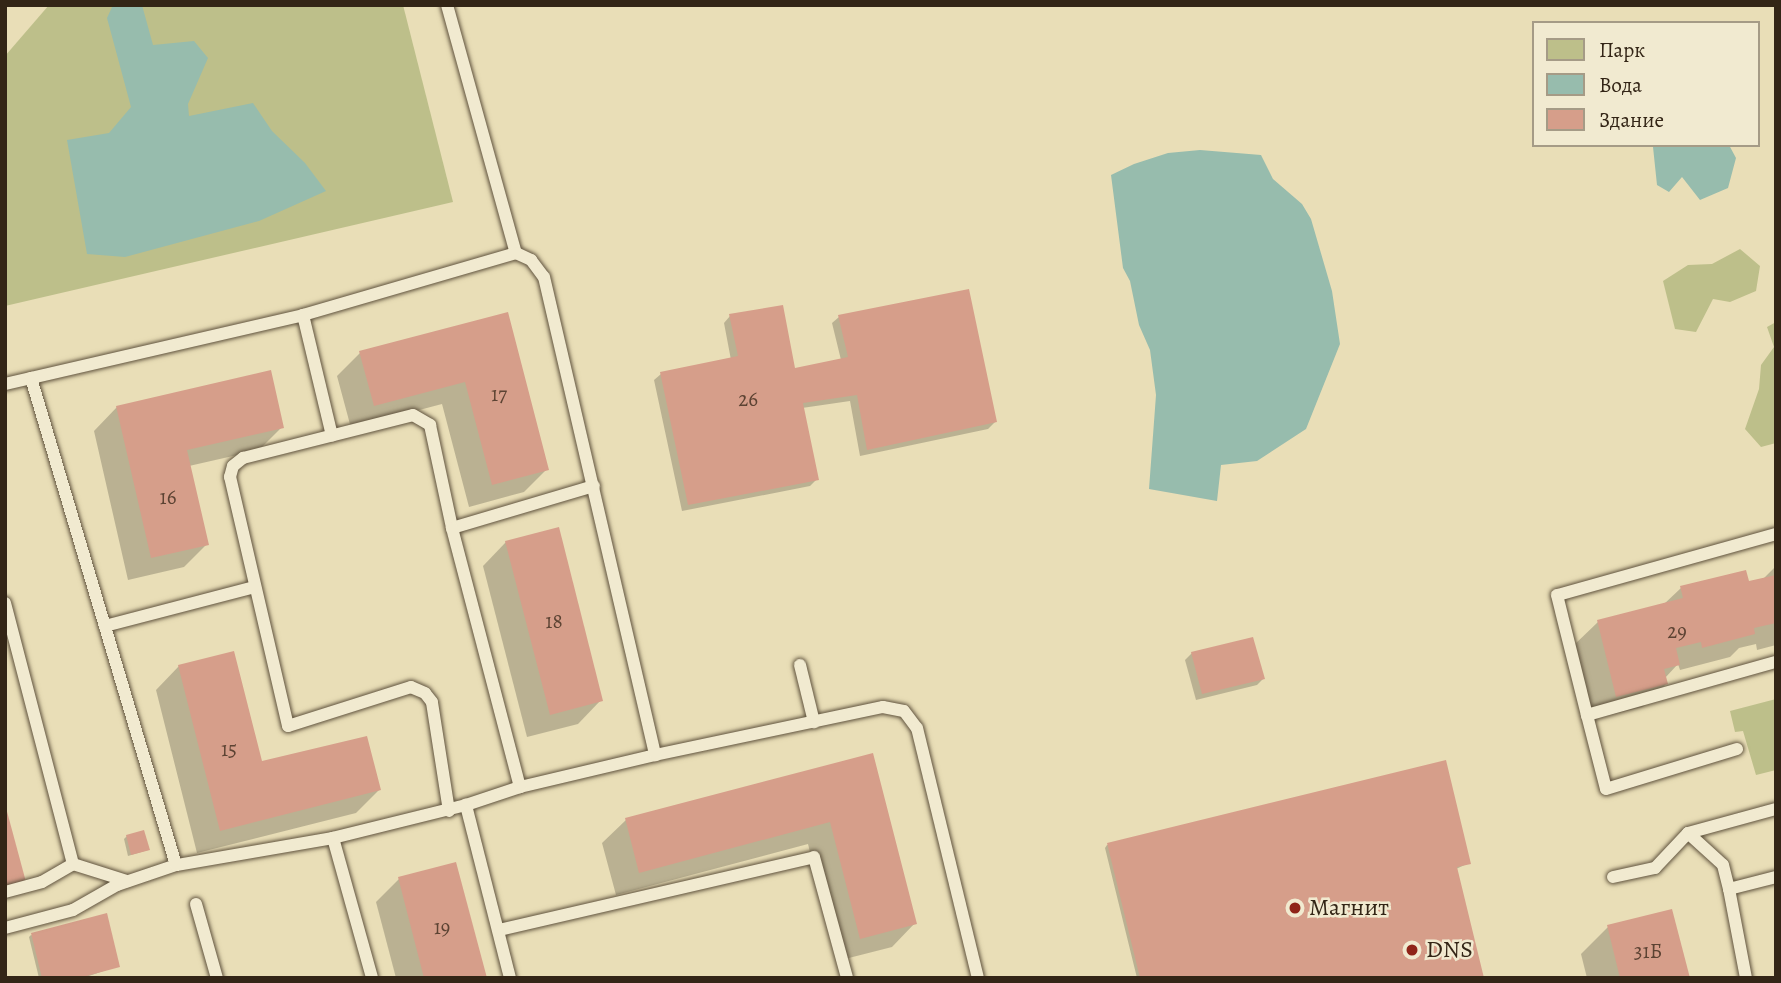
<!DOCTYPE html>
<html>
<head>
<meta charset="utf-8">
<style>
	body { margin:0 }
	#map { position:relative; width:1781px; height:983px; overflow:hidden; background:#e9deb7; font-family:Alegreya,serif }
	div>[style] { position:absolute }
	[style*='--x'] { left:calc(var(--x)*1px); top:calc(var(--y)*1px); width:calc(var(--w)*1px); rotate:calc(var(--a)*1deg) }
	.green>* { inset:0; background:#bdbf8a }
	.water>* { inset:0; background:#97bcad }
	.shadow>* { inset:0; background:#0003 }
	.building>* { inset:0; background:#d69e8a }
	.roads { filter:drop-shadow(0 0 2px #60533e) drop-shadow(0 0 2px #60533e) }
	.service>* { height:12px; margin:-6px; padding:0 6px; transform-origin:6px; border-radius:6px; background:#f1ead0 }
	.dots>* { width:19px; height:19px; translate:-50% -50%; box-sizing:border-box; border:4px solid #f1ead0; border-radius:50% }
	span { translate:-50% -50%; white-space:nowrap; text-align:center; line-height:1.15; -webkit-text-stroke:5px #f1ead0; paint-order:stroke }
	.number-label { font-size:21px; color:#5c4333 }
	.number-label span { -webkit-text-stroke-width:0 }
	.poi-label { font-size:24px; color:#332516 }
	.left { translate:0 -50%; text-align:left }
	.frame { position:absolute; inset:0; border:7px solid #332516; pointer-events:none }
	.legend { position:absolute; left:1532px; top:21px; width:228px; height:126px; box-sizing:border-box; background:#f1ead0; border:2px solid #a59b86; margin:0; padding:9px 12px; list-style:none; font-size:21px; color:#332516 }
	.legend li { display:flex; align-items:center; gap:14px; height:35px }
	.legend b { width:35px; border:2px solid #a59b86 }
</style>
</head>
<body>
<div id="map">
	<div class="green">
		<div style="clip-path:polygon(49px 5px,403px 5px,453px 202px,5px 306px,5px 56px)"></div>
		<div style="clip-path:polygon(1740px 249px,1760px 266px,1756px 291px,1730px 302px,1713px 299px,1696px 332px,1675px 329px,1663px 281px,1688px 265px,1712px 264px)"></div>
		<div style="clip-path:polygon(1776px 322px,1776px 443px,1761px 447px,1745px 429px,1759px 389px,1761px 365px,1774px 347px,1767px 327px)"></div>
		<div style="clip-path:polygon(1776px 699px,1776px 770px,1756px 775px,1743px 731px,1735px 732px,1730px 711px)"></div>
	</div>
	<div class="water">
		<div style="clip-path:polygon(113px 5px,142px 5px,153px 45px,194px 41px,208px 58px,188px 104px,189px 116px,253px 103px,272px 131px,305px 163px,326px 191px,259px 221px,125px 257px,87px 254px,67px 140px,109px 133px,131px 107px,107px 18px)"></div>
		<div style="clip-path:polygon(1660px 145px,1729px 145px,1736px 158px,1728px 188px,1700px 200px,1682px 177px,1669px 192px,1657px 185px,1653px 147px)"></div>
		<div style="clip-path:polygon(1200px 150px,1261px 155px,1273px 179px,1302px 204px,1311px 219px,1332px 291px,1340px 344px,1306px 429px,1257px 461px,1221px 465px,1217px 501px,1149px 489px,1156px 395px,1150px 350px,1139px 325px,1130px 281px,1123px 268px,1111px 175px,1134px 164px,1168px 153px)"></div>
	</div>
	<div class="shadow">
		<div style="clip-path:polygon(507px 315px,547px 469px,524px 492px,469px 507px,442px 404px,351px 428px,337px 376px,360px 353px)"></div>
		<div style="clip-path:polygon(730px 316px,794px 370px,841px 360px,832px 323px,839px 317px,995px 422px,988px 429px,860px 456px,850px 401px,802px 408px,817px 479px,810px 486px,682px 511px,654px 380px,661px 374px,731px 360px,724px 323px)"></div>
		<div style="clip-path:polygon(117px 407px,282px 427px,259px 450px,189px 466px,207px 544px,184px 567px,128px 580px,94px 431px)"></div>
		<div style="clip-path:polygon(506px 542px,601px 700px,578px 724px,527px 737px,483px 566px)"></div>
		<div style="clip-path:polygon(1776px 566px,1776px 645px,1757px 650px,1756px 644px,1739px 648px,1730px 657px,1680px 670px,1678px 664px,1665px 678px,1666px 684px,1643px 707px,1593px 719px,1574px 645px,1598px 622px,1663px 605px,1681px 588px,1762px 580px)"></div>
		<div style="clip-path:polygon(1192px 653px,1263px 679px,1257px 685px,1196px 700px,1185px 660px)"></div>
		<div style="clip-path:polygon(179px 666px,261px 764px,379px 790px,356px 813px,197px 853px,156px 690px)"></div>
		<div style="clip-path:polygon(871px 756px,915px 923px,892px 947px,837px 961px,808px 844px,616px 895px,602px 843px,626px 820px)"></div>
		<div style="clip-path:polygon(127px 836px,148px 850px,128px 856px,124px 839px)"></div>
		<div style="clip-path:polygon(1107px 845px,1469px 863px,1456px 869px,1483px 978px,1137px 978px,1105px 848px)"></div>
		<div style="clip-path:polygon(399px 879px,485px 978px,396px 978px,376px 902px)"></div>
		<div style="clip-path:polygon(1608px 927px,1688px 978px,1587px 978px,1581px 954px)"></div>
		<div style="clip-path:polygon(31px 935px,118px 966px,83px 978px,39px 978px,29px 937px)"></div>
	</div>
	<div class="building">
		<div style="clip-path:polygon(969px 289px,997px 422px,867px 450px,857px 395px,803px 403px,819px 480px,688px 505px,660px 372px,738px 356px,729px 314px,783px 305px,795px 368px,848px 357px,838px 315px)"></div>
		<div style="clip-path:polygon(508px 312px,549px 470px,492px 485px,465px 382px,374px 406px,359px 351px)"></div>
		<div style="clip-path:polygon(271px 370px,284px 428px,187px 450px,209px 545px,151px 558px,116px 406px)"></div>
		<div style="clip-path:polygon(559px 527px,603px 701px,550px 715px,505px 541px)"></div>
		<div style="clip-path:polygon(1746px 570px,1749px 581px,1776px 575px,1776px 623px,1754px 628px,1755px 634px,1702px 648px,1701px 642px,1676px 648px,1680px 665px,1664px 669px,1668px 684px,1616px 697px,1597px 620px,1683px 598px,1680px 586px)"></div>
		<div style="clip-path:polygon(1253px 637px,1265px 679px,1202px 694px,1191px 652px)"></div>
		<div style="clip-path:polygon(234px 651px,262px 761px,367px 736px,381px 790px,220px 831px,178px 665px)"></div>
		<div style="clip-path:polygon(873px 753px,917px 924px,860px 939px,830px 822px,639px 873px,625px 818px)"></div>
		<div style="clip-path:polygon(1446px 760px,1471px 864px,1457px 867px,1484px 978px,1140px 978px,1107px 843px)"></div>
		<div style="clip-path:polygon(5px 804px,26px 882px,5px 888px)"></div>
		<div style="clip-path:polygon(144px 830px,150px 850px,131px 855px,126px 835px)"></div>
		<div style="clip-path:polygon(456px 862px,487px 978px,424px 978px,398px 877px)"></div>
		<div style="clip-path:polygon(1672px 909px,1690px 978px,1620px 978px,1607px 925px)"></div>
		<div style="clip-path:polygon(107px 913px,120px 967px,79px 978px,42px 978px,31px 933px)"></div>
	</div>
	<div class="roads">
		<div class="service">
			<div style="--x:447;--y:5;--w:257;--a:74.5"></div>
			<div style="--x:303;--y:315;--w:124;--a:76.5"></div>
			<div style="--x:5;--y:384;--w:27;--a:-13"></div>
			<div style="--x:452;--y:528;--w:148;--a:-16.5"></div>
			<div style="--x:1776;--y:534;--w:227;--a:164.4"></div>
			<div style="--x:1557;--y:595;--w:124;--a:76"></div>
			<div style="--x:1587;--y:715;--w:196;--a:-15.7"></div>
			<div style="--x:5;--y:603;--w:270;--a:75.4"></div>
			<div style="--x:105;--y:626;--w:155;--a:-14.6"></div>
			<div style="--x:800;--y:665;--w:59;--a:76.2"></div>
			<div style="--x:1587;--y:715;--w:76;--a:75.6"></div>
			<div style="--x:1606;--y:789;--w:137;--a:-17"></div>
			<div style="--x:466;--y:805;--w:57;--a:-18.4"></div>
			<div style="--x:520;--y:787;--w:139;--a:-13.3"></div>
			<div style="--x:655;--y:755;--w:233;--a:-11.9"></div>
			<div style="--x:883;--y:707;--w:21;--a:11"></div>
			<div style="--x:904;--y:711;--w:21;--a:53"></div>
			<div style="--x:917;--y:728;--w:257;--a:76.3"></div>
			<div style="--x:449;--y:811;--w:110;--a:-98.9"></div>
			<div style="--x:432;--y:702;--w:11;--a:-128"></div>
			<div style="--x:425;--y:693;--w:15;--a:-157"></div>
			<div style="--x:411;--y:687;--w:129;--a:162.4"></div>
			<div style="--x:288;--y:726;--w:256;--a:-103.1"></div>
			<div style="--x:230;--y:477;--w:11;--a:-75"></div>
			<div style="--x:233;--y:466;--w:13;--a:-39"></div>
			<div style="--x:243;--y:458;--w:175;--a:-14.2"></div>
			<div style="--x:413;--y:415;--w:20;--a:30"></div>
			<div style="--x:430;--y:425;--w:105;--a:77.9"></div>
			<div style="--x:452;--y:528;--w:268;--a:75.3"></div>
			<div style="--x:1688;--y:833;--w:47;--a:42.4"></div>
			<div style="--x:1723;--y:865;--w:25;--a:76"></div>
			<div style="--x:333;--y:838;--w:145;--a:74.4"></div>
			<div style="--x:1613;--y:877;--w:43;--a:-12.1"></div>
			<div style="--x:1655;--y:868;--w:48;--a:-46.7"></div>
			<div style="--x:1688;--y:833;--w:91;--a:-15.3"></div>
			<div style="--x:5;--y:892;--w:38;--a:-15"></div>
			<div style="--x:42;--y:882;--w:36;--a:-30"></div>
			<div style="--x:73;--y:864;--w:57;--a:17.5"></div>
			<div style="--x:196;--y:904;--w:77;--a:74.2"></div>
			<div style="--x:5;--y:928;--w:70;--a:-14.8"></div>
			<div style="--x:73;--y:910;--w:51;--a:-29.6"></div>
			<div style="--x:117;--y:885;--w:62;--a:-18.7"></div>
			<div style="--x:499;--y:930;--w:323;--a:-13"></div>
			<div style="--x:814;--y:857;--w:125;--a:74.7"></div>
			<div style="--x:510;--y:978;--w:179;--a:-104.3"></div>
			<div style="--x:466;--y:805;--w:137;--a:166.1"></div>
			<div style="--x:333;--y:838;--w:159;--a:170.2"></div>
			<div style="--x:176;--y:865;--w:508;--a:-106.58"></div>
			<div style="--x:31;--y:378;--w:279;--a:-13"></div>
			<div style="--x:303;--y:315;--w:222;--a:-16.2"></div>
			<div style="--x:516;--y:253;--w:17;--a:25"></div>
			<div style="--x:531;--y:260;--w:21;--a:53"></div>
			<div style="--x:544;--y:277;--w:491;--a:76.9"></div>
			<div style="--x:1746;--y:978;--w:91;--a:-100.8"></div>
			<div style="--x:1729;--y:889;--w:49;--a:-14.3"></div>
		</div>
	</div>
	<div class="dots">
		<div style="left:1295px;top:908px;background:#8f2418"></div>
		<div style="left:1412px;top:950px;background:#8f2418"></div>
	</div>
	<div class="number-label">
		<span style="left:499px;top:394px">17</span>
		<span style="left:748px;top:399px">26</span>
		<span style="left:168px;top:497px">16</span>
		<span style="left:554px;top:621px">18</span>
		<span style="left:1677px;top:631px">29</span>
		<span style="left:229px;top:749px">15</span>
		<span style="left:442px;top:927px">19</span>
		<span style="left:1648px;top:951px">31Б</span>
	</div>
	<div class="poi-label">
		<span class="left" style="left:1309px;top:908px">Магнит</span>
		<span class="left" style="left:1426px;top:950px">DNS</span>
	</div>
	<div class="frame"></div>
	<ul class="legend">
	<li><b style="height:19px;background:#bdbf8a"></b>Парк</li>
	<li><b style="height:19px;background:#97bcad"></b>Вода</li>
	<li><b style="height:19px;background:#d69e8a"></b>Здание</li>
	</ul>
</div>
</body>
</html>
